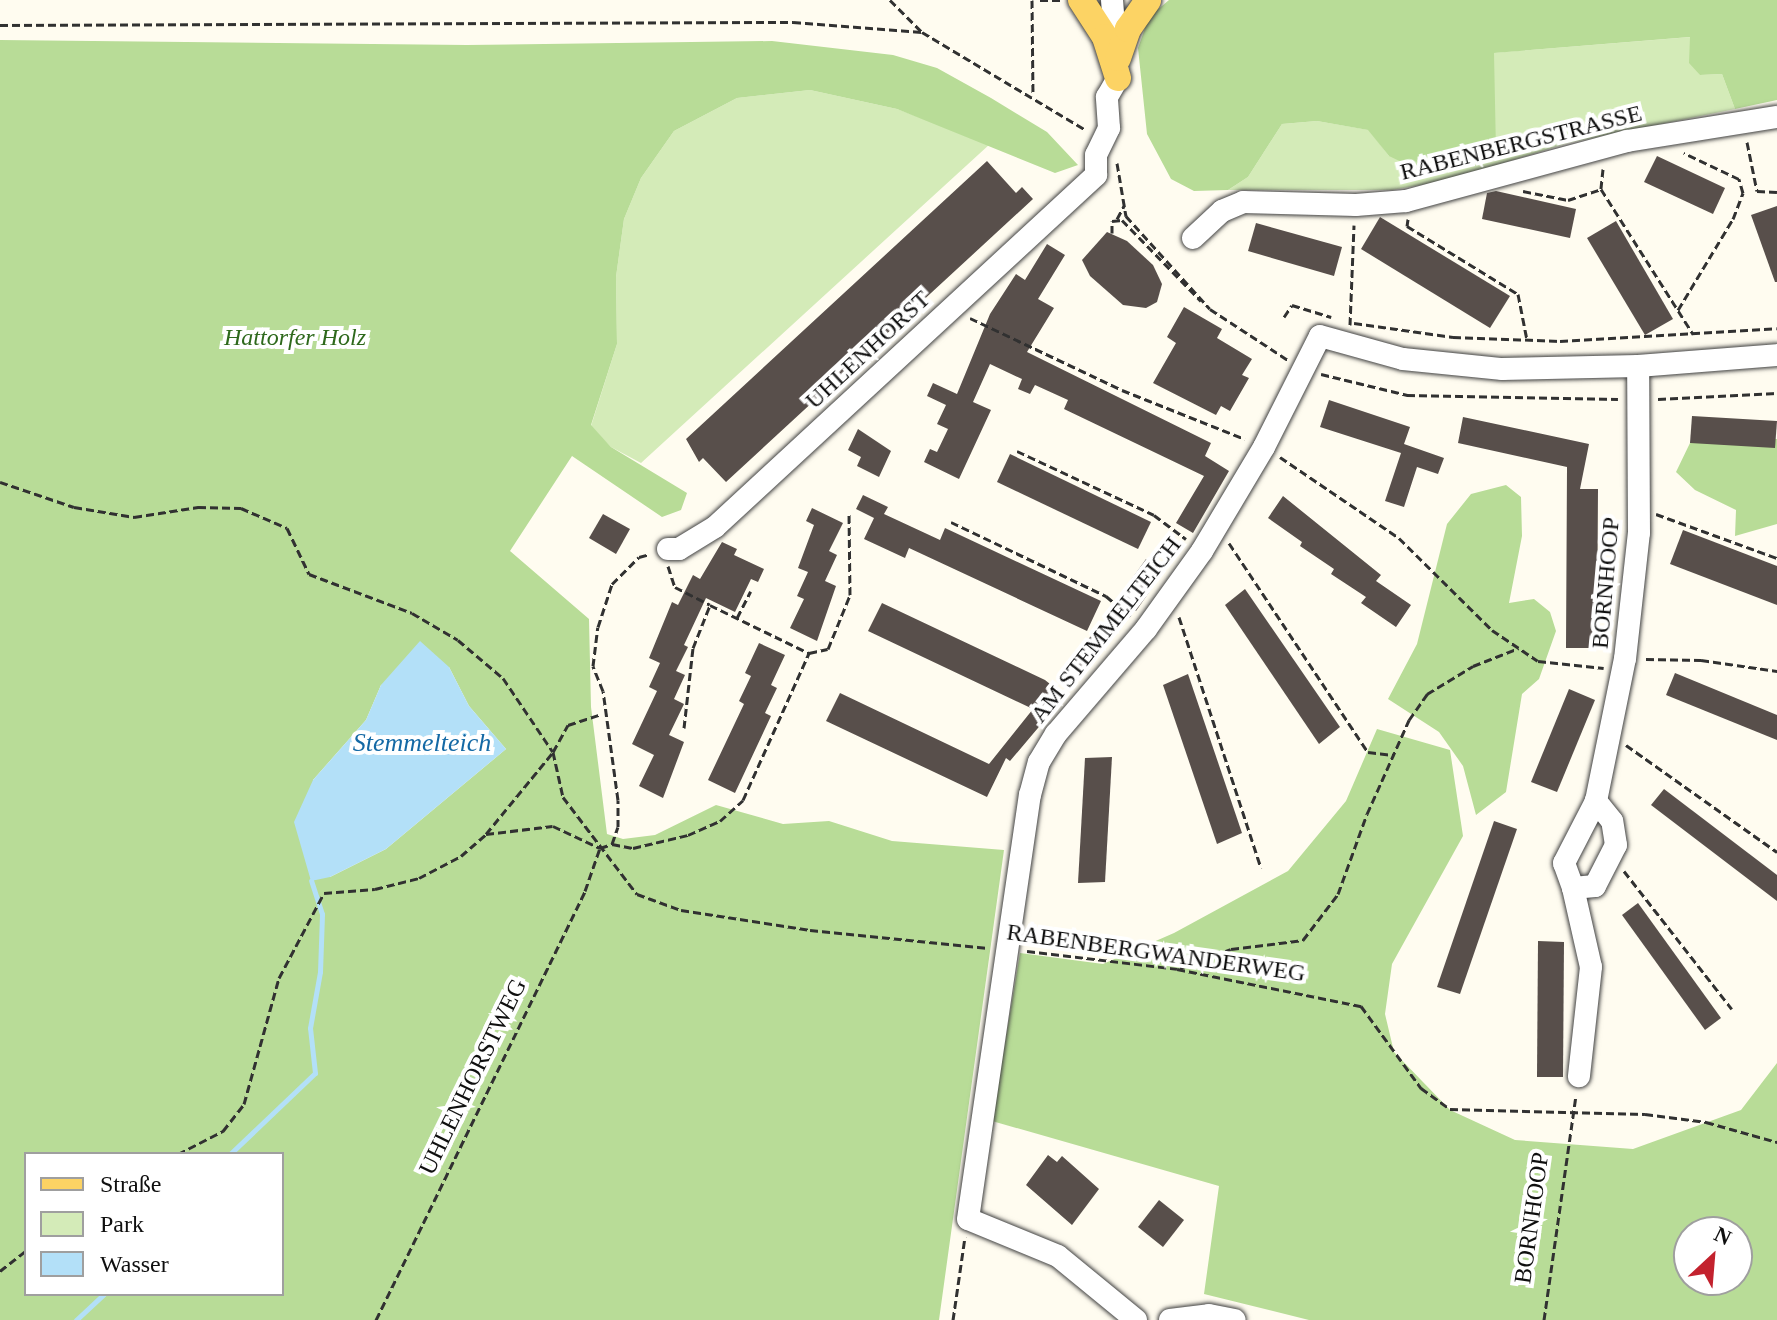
<!DOCTYPE html>
<html>
<head>
<meta charset="utf-8">
<style>
	body { margin:0 }
	#map { position:relative; width:1777px; height:1320px; overflow:hidden; background:#fffcf0; font-family:Georgia,serif }
	div>[style] { position:absolute }
	[style*='--x'] { left:calc(var(--x)*1px); top:calc(var(--y)*1px); width:calc(var(--w)*1px); rotate:calc(var(--a)*1deg) }
	.green>* { inset:0; background:#d4ebb8 }
	.forest>* { inset:0; background:#b8dc97 }
	.water>* { inset:0; background:#b3e0f8 }
	.stream>* { height:5px; margin:-2.5px; padding:0 2.5px; transform-origin:2.5px; border-radius:2.5px; background:#b3e0f8 }
	.building>* { inset:0; background:#584f4b }
	.path>* { height:3px; margin-top:-1.5px; transform-origin:0; background:repeating-linear-gradient(90deg,#313131 0 8px,transparent 0 12px) }
	.roads { filter:drop-shadow(0 0 2px #424242) drop-shadow(0 0 2px #424242) }
	.minor>* { height:22px; margin:-11px; padding:0 11px; transform-origin:11px; border-radius:11px; background:#fff }
	.major>* { height:26px; margin:-13px; padding:0 13px; transform-origin:13px; border-radius:13px; background:#fcd364 }
	span { translate:-50% -50%; white-space:nowrap; text-align:center; line-height:1.15; -webkit-text-stroke:8px #fff; paint-order:stroke }
	.street-label { font-size:24px; color:#0f0f0f }
	.park-label { font-size:24px; color:#2e691c; font-style:italic }
	.water-label { font-size:26px; color:#1469a5; font-style:italic }
	.legend { position:absolute; left:24px; top:1152px; width:260px; height:144px; box-sizing:border-box; background:#fff; border:2px solid #9f9f9f; margin:0; padding:10px 14px; list-style:none; font-size:24px; color:#0f0f0f }
	.legend li { display:flex; align-items:center; gap:16px; height:40px }
	.legend b { width:40px; border:2px solid #9f9f9f }
	.north { position:absolute; left:1673px; top:1216px; width:80px; height:80px; box-sizing:border-box; background:#fff; border:2px solid #9f9f9f; border-radius:50%; rotate:26deg; font-size:22px; font-weight:700; line-height:32px; text-align:center; color:#0f0f0f }
	.north::after { content:''; display:block; margin:auto; width:28px; height:36px; background:#c3222e; clip-path:polygon(50% 0,100% 100%,50% 72%,0 100%) }
</style>
</head>
<body>
<div id="map">
	<div class="green">
		<div style="clip-path:polygon(1691px 37px,1700px 75px,1722px 74px,1735px 109px,1568px 143px,1449px 180px,1392px 190px,1228px 190px,1248px 177px,1282px 124px,1317px 121px,1369px 130px,1389px 156px,1493px 53px)"></div>
		<div style="clip-path:polygon(810px 90px,897px 109px,990px 144px,641px 463px,611px 447px,591px 426px,617px 344px,616px 277px,624px 219px,641px 178px,674px 131px,737px 98px)"></div>
	</div>
	<div class="forest">
		<div style="clip-path:polygon(1169px 0,1777px 0,1777px 100px,1735px 109px,1722px 74px,1700px 75px,1689px 63px,1690px 37px,1494px 53px,1496px 151px,1410px 166px,1389px 156px,1368px 130px,1317px 121px,1282px 124px,1248px 177px,1228px 190px,1194px 191px,1171px 179px,1147px 134px,1138px 48px,1149px 17px)"></div>
		<div style="clip-path:polygon(evenodd,0 40px,467px 45px,772px 41px,893px 55px,937px 68px,991px 98px,1047px 132px,1078px 165px,1055px 173px,897px 109px,810px 90px,737px 98px,674px 131px,641px 178px,624px 219px,616px 277px,617px 344px,591px 425px,611px 447px,687px 493px,681px 510px,662px 517px,572px 456px,510px 551px,589px 619px,591px 707px,607px 834px,623px 839px,655px 835px,716px 805px,783px 824px,829px 821px,892px 841px,1004px 850px,939px 1320px,0 1320px,0 40px,449px 667px,469px 706px,506px 749px,386px 849px,330px 877px,313px 780px,366px 720px,381px 685px,449px 667px,0 40px,26px 1154px,282px 1154px,282px 1294px,26px 1294px,26px 1154px)"></div>
		<div style="clip-path:polygon(1777px 439px,1777px 524px,1735px 536px,1736px 510px,1695px 490px,1676px 472px,1690px 443px)"></div>
		<div style="clip-path:polygon(1506px 485px,1521px 497px,1522px 536px,1509px 603px,1534px 599px,1550px 612px,1556px 631px,1539px 679px,1522px 694px,1506px 792px,1476px 815px,1463px 766px,1439px 732px,1388px 699px,1417px 644px,1447px 524px,1471px 494px)"></div>
		<div style="clip-path:polygon(evenodd,1377px 729px,1450px 750px,1463px 836px,1392px 964px,1385px 1014px,1394px 1052px,1450px 1110px,1515px 1140px,1633px 1149px,1741px 1110px,1777px 1063px,1777px 1320px,1309px 1320px,1204px 1294px,1219px 1186px,992px 1121px,1020px 953px,1103px 964px,1174px 933px,1288px 871px,1346px 801px,1377px 729px,1689px 1232px,1737px 1232px,1737px 1280px,1689px 1280px,1689px 1232px)"></div>
	</div>
	<div class="water">
		<div style="clip-path:polygon(420px 641px,449px 667px,469px 706px,506px 749px,386px 849px,330px 877px,311px 881px,294px 822px,313px 780px,366px 720px,381px 685px)"></div>
	</div>
	<div class="stream">
		<div style="--x:230;--y:1154;--w:117;--a:-43.6"></div>
		<div style="--x:315;--y:1073;--w:45;--a:-96.3"></div>
		<div style="--x:310;--y:1028;--w:57;--a:-79.9"></div>
		<div style="--x:320;--y:972;--w:58;--a:-88"></div>
		<div style="--x:322;--y:914;--w:35;--a:-108"></div>
		<div style="--x:76;--y:1320;--w:38;--a:-43"></div>
	</div>
	<div class="building">
		<div style="clip-path:polygon(1657px 156px,1725px 188px,1713px 214px,1644px 182px)"></div>
		<div style="clip-path:polygon(987px 161px,1016px 193px,1022px 187px,1033px 199px,726px 482px,703px 458px,699px 462px,686px 439px)"></div>
		<div style="clip-path:polygon(1496px 191px,1576px 209px,1570px 238px,1482px 219px,1487px 193px)"></div>
		<div style="clip-path:polygon(1777px 206px,1777px 282px,1775px 282px,1751px 215px)"></div>
		<div style="clip-path:polygon(1380px 217px,1510px 296px,1490px 328px,1361px 249px)"></div>
		<div style="clip-path:polygon(1616px 221px,1673px 319px,1645px 335px,1587px 238px)"></div>
		<div style="clip-path:polygon(1256px 223px,1342px 247px,1334px 276px,1248px 251px)"></div>
		<div style="clip-path:polygon(1107px 232px,1127px 241px,1153px 265px,1162px 284px,1157px 302px,1146px 308px,1123px 305px,1090px 276px,1082px 260px)"></div>
		<div style="clip-path:polygon(1047px 244px,1065px 255px,1038px 299px,1054px 308px,1027px 352px,1211px 443px,1205px 456px,1229px 471px,1193px 533px,1176px 523px,1204px 476px,1064px 409px,1068px 400px,1035px 385px,1030px 394px,1018px 389px,1022px 379px,990px 364px,973px 402px,991px 410px,959px 479px,924px 462px,930px 449px,937px 452px,948px 429px,937px 424px,946px 405px,927px 396px,933px 383px,957px 394px,990px 314px,1016px 274px,1025px 280px)"></div>
		<div style="clip-path:polygon(1184px 307px,1222px 329px,1217px 338px,1252px 359px,1242px 375px,1249px 378px,1230px 411px,1221px 406px,1216px 415px,1153px 383px,1176px 343px,1167px 337px)"></div>
		<div style="clip-path:polygon(1329px 400px,1410px 427px,1404px 444px,1444px 458px,1438px 474px,1417px 467px,1404px 507px,1385px 501px,1401px 453px,1320px 427px)"></div>
		<div style="clip-path:polygon(1692px 416px,1777px 421px,1775px 448px,1690px 443px)"></div>
		<div style="clip-path:polygon(1463px 417px,1589px 444px,1580px 489px,1598px 489px,1597px 648px,1566px 648px,1567px 467px,1458px 443px)"></div>
		<div style="clip-path:polygon(858px 429px,891px 451px,879px 477px,857px 466px,861px 457px,848px 450px)"></div>
		<div style="clip-path:polygon(1010px 454px,1151px 522px,1138px 549px,997px 482px)"></div>
		<div style="clip-path:polygon(863px 495px,888px 507px,884px 514px,940px 540px,945px 528px,1101px 601px,1087px 631px,909px 548px,905px 558px,864px 539px,874px 518px,856px 509px)"></div>
		<div style="clip-path:polygon(1283px 496px,1381px 575px,1376px 581px,1411px 605px,1396px 627px,1361px 603px,1366px 597px,1331px 574px,1334px 569px,1300px 546px,1302px 542px,1268px 518px)"></div>
		<div style="clip-path:polygon(812px 508px,843px 523px,829px 551px,837px 555px,825px 581px,836px 586px,817px 641px,790px 628px,804px 599px,797px 596px,808px 572px,798px 568px,814px 525px,806px 521px)"></div>
		<div style="clip-path:polygon(603px 514px,630px 529px,616px 554px,589px 538px)"></div>
		<div style="clip-path:polygon(1683px 530px,1777px 566px,1777px 605px,1670px 564px)"></div>
		<div style="clip-path:polygon(722px 542px,737px 549px,734px 555px,764px 569px,758px 582px,751px 579px,735px 612px,706px 598px,684px 645px,688px 647px,676px 671px,685px 675px,674px 699px,684px 704px,669px 735px,684px 742px,663px 798px,639px 786px,654px 755px,632px 744px,657px 691px,649px 687px,660px 663px,649px 658px,672px 602px,678px 605px,693px 575px,700px 579px)"></div>
		<div style="clip-path:polygon(1146px 559px,1164px 571px,1136px 611px,1118px 598px)"></div>
		<div style="clip-path:polygon(1245px 589px,1340px 727px,1319px 744px,1225px 605px)"></div>
		<div style="clip-path:polygon(882px 603px,1045px 680px,1065px 696px,1010px 761px,1006px 758px,987px 797px,826px 721px,840px 693px,989px 764px,1033px 709px,868px 631px)"></div>
		<div style="clip-path:polygon(1093px 633px,1107px 643px,1085px 673px,1071px 663px)"></div>
		<div style="clip-path:polygon(759px 643px,785px 655px,771px 685px,777px 688px,765px 713px,771px 716px,735px 793px,708px 780px,744px 704px,739px 701px,751px 676px,745px 673px)"></div>
		<div style="clip-path:polygon(1675px 673px,1777px 715px,1777px 740px,1666px 695px)"></div>
		<div style="clip-path:polygon(1188px 674px,1242px 833px,1217px 844px,1163px 685px)"></div>
		<div style="clip-path:polygon(1569px 689px,1595px 700px,1557px 792px,1531px 782px)"></div>
		<div style="clip-path:polygon(1112px 757px,1105px 882px,1078px 883px,1085px 758px)"></div>
		<div style="clip-path:polygon(1664px 789px,1777px 875px,1777px 901px,1651px 805px)"></div>
		<div style="clip-path:polygon(1494px 821px,1517px 829px,1460px 994px,1437px 987px)"></div>
		<div style="clip-path:polygon(1638px 903px,1721px 1018px,1705px 1030px,1622px 915px)"></div>
		<div style="clip-path:polygon(1538px 941px,1564px 942px,1563px 1077px,1537px 1077px)"></div>
		<div style="clip-path:polygon(1048px 1155px,1057px 1162px,1062px 1156px,1099px 1189px,1072px 1225px,1026px 1185px)"></div>
		<div style="clip-path:polygon(1159px 1200px,1184px 1220px,1163px 1247px,1138px 1227px)"></div>
	</div>
	<div class="path">
		<div style="--x:890;--y:0;--w:45;--a:45"></div>
		<div style="--x:922;--y:32;--w:191;--a:30.9"></div>
		<div style="--x:1032;--y:0;--w:95;--a:89.4"></div>
		<div style="--x:1040;--y:0;--w:20;--a:0"></div>
		<div style="--x:0;--y:25;--w:793;--a:-0.22"></div>
		<div style="--x:793;--y:22;--w:129;--a:4.4"></div>
		<div style="--x:1747;--y:142;--w:50;--a:78.5"></div>
		<div style="--x:1757;--y:191;--w:20;--a:3"></div>
		<div style="--x:1117;--y:163;--w:54;--a:80.4"></div>
		<div style="--x:1126;--y:216;--w:125;--a:47.9"></div>
		<div style="--x:1210;--y:309;--w:93;--a:33.2"></div>
		<div style="--x:1603;--y:169;--w:20;--a:96"></div>
		<div style="--x:1601;--y:189;--w:172;--a:57.6"></div>
		<div style="--x:1523;--y:191;--w:46;--a:11.3"></div>
		<div style="--x:1568;--y:200;--w:35;--a:-18"></div>
		<div style="--x:1117;--y:219;--w:15;--a:-62"></div>
		<div style="--x:1408;--y:219;--w:7;--a:98"></div>
		<div style="--x:1407;--y:226;--w:130;--a:31.5"></div>
		<div style="--x:1518;--y:294;--w:47;--a:78.9"></div>
		<div style="--x:1112;--y:233;--w:12;--a:-90"></div>
		<div style="--x:1112;--y:221;--w:10;--a:-6"></div>
		<div style="--x:1122;--y:220;--w:113;--a:45.7"></div>
		<div style="--x:1678;--y:310;--w:106;--a:-58.9"></div>
		<div style="--x:1733;--y:219;--w:28;--a:-69"></div>
		<div style="--x:1743;--y:193;--w:15;--a:-106"></div>
		<div style="--x:1739;--y:179;--w:61;--a:-154.7"></div>
		<div style="--x:1284;--y:317;--w:14;--a:-56"></div>
		<div style="--x:1292;--y:305;--w:41;--a:17.1"></div>
		<div style="--x:970;--y:318;--w:168;--a:25.3"></div>
		<div style="--x:1122;--y:390;--w:132;--a:21.7"></div>
		<div style="--x:1354;--y:323;--w:100;--a:8"></div>
		<div style="--x:1453;--y:337;--w:107;--a:2.1"></div>
		<div style="--x:1560;--y:341;--w:217;--a:-3.4"></div>
		<div style="--x:1350;--y:325;--w:100;--a:-87.7"></div>
		<div style="--x:1321;--y:374;--w:89;--a:13.7"></div>
		<div style="--x:1407;--y:395;--w:211;--a:1.1"></div>
		<div style="--x:1658;--y:399;--w:119;--a:-2.9"></div>
		<div style="--x:1017;--y:451;--w:151;--a:25"></div>
		<div style="--x:1154;--y:515;--w:40;--a:37"></div>
		<div style="--x:1280;--y:457;--w:144;--a:34.2"></div>
		<div style="--x:1399;--y:538;--w:131;--a:44.7"></div>
		<div style="--x:1492;--y:630;--w:55;--a:34"></div>
		<div style="--x:1538;--y:661;--w:66;--a:6.1"></div>
		<div style="--x:0;--y:482;--w:78;--a:18.7"></div>
		<div style="--x:74;--y:507;--w:61;--a:9.5"></div>
		<div style="--x:134;--y:517;--w:65;--a:-8.9"></div>
		<div style="--x:198;--y:507;--w:43;--a:1.3"></div>
		<div style="--x:241;--y:508;--w:50;--a:23.5"></div>
		<div style="--x:287;--y:528;--w:51;--a:64.4"></div>
		<div style="--x:309;--y:574;--w:110;--a:20.7"></div>
		<div style="--x:412;--y:613;--w:53;--a:30.4"></div>
		<div style="--x:458;--y:640;--w:59;--a:40.2"></div>
		<div style="--x:503;--y:678;--w:89;--a:56"></div>
		<div style="--x:553;--y:752;--w:46;--a:77.5"></div>
		<div style="--x:563;--y:797;--w:122;--a:52.7"></div>
		<div style="--x:637;--y:894;--w:47;--a:20"></div>
		<div style="--x:681;--y:910;--w:131;--a:8.8"></div>
		<div style="--x:810;--y:930;--w:179;--a:5.8"></div>
		<div style="--x:1656;--y:514;--w:129;--a:20"></div>
		<div style="--x:951;--y:522;--w:172;--a:25.5"></div>
		<div style="--x:1106;--y:596;--w:33;--a:40"></div>
		<div style="--x:1229;--y:543;--w:251;--a:56.4"></div>
		<div style="--x:1368;--y:752;--w:25;--a:7"></div>
		<div style="--x:668;--y:566;--w:22;--a:72"></div>
		<div style="--x:675;--y:587;--w:39;--a:27"></div>
		<div style="--x:710;--y:605;--w:110;--a:25.9"></div>
		<div style="--x:809;--y:653;--w:19;--a:-12"></div>
		<div style="--x:828;--y:649;--w:58;--a:-67.8"></div>
		<div style="--x:850;--y:595;--w:83;--a:-90.7"></div>
		<div style="--x:1179;--y:617;--w:264;--a:71.9"></div>
		<div style="--x:737;--y:618;--w:30;--a:-63"></div>
		<div style="--x:1646;--y:659;--w:55;--a:1"></div>
		<div style="--x:1701;--y:660;--w:77;--a:8.2"></div>
		<div style="--x:684;--y:728;--w:81;--a:-83.6"></div>
		<div style="--x:693;--y:648;--w:46;--a:-68.4"></div>
		<div style="--x:1626;--y:745;--w:185;--a:35.3"></div>
		<div style="--x:486;--y:834;--w:106;--a:-50.7"></div>
		<div style="--x:553;--y:752;--w:31;--a:-61"></div>
		<div style="--x:568;--y:725;--w:35;--a:-18"></div>
		<div style="--x:612;--y:844;--w:18;--a:-71"></div>
		<div style="--x:618;--y:827;--w:27;--a:-90"></div>
		<div style="--x:618;--y:800;--w:110;--a:-97.8"></div>
		<div style="--x:603;--y:691;--w:27;--a:-112"></div>
		<div style="--x:593;--y:666;--w:39;--a:-83"></div>
		<div style="--x:598;--y:627;--w:45;--a:-72"></div>
		<div style="--x:612;--y:584;--w:38;--a:-45"></div>
		<div style="--x:639;--y:557;--w:11;--a:-15"></div>
		<div style="--x:1624;--y:871;--w:175;--a:52"></div>
		<div style="--x:1027;--y:951;--w:151;--a:6.8"></div>
		<div style="--x:1177;--y:969;--w:188;--a:11.4"></div>
		<div style="--x:1361;--y:1006;--w:102;--a:53.8"></div>
		<div style="--x:1421;--y:1088;--w:36;--a:36"></div>
		<div style="--x:1450;--y:1109;--w:195;--a:1.5"></div>
		<div style="--x:1645;--y:1114;--w:62;--a:7.5"></div>
		<div style="--x:1706;--y:1122;--w:74;--a:15.7"></div>
		<div style="--x:1180;--y:968;--w:54;--a:-20.4"></div>
		<div style="--x:1231;--y:949;--w:73;--a:-7.1"></div>
		<div style="--x:1303;--y:940;--w:58;--a:-52.7"></div>
		<div style="--x:1338;--y:894;--w:85;--a:-70.1"></div>
		<div style="--x:1367;--y:814;--w:103;--a:-65.9"></div>
		<div style="--x:1409;--y:720;--w:32;--a:-55"></div>
		<div style="--x:1427;--y:694;--w:54;--a:-31.3"></div>
		<div style="--x:1473;--y:666;--w:49;--a:-21.4"></div>
		<div style="--x:178;--y:1154;--w:51;--a:-27.1"></div>
		<div style="--x:223;--y:1131;--w:34;--a:-52"></div>
		<div style="--x:244;--y:1104;--w:131;--a:-74.5"></div>
		<div style="--x:279;--y:978;--w:96;--a:-62.1"></div>
		<div style="--x:324;--y:893;--w:51;--a:-4.5"></div>
		<div style="--x:375;--y:889;--w:45;--a:-14"></div>
		<div style="--x:419;--y:878;--w:47;--a:-27.6"></div>
		<div style="--x:461;--y:856;--w:33;--a:-41"></div>
		<div style="--x:486;--y:834;--w:67;--a:-6.8"></div>
		<div style="--x:553;--y:826;--w:52;--a:25.1"></div>
		<div style="--x:600;--y:848;--w:13;--a:-18"></div>
		<div style="--x:612;--y:844;--w:21;--a:11"></div>
		<div style="--x:633;--y:848;--w:57;--a:-13.3"></div>
		<div style="--x:688;--y:835;--w:35;--a:-24"></div>
		<div style="--x:720;--y:821;--w:31;--a:-42"></div>
		<div style="--x:743;--y:800;--w:161;--a:-65.8"></div>
		<div style="--x:0;--y:1271;--w:33;--a:-38"></div>
		<div style="--x:376;--y:1320;--w:477;--a:-64"></div>
		<div style="--x:585;--y:891;--w:46;--a:-70.8"></div>
		<div style="--x:953;--y:1320;--w:84;--a:-81.8"></div>
		<div style="--x:1544;--y:1320;--w:226;--a:-81.9"></div>
	</div>
	<div class="roads">
		<div class="minor">
			<div style="--x:1193;--y:238;--w:40;--a:-43"></div>
			<div style="--x:1222;--y:211;--w:23;--a:-23"></div>
			<div style="--x:1243;--y:202;--w:113;--a:1.5"></div>
			<div style="--x:1356;--y:205;--w:50;--a:-4.6"></div>
			<div style="--x:1406;--y:201;--w:229;--a:-15.2"></div>
			<div style="--x:1627;--y:141;--w:152;--a:-9.1"></div>
			<div style="--x:668;--y:549;--w:11;--a:0"></div>
			<div style="--x:679;--y:549;--w:42;--a:-31.4"></div>
			<div style="--x:715;--y:527;--w:519;--a:-42.73"></div>
			<div style="--x:1096;--y:175;--w:20;--a:-90"></div>
			<div style="--x:1096;--y:155;--w:30;--a:-64"></div>
			<div style="--x:1109;--y:128;--w:31;--a:-94"></div>
			<div style="--x:1107;--y:97;--w:22;--a:-60"></div>
			<div style="--x:1118;--y:78;--w:78;--a:-94.4"></div>
			<div style="--x:1596;--y:801;--w:70;--a:117.3"></div>
			<div style="--x:1564;--y:863;--w:27;--a:70"></div>
			<div style="--x:1573;--y:888;--w:22;--a:-5"></div>
			<div style="--x:1595;--y:886;--w:46;--a:-62.9"></div>
			<div style="--x:1616;--y:845;--w:24;--a:-99"></div>
			<div style="--x:1612;--y:821;--w:26;--a:-129"></div>
			<div style="--x:1596;--y:801;--w:145;--a:-78.5"></div>
			<div style="--x:1625;--y:659;--w:127;--a:-83.7"></div>
			<div style="--x:1639;--y:533;--w:167;--a:-90.3"></div>
			<div style="--x:1573;--y:888;--w:81;--a:77.2"></div>
			<div style="--x:1591;--y:967;--w:110;--a:96.3"></div>
			<div style="--x:1136;--y:1320;--w:101;--a:-140.6"></div>
			<div style="--x:1058;--y:1256;--w:97;--a:-157.7"></div>
			<div style="--x:968;--y:1219;--w:429;--a:-81.7"></div>
			<div style="--x:1030;--y:795;--w:34;--a:-75"></div>
			<div style="--x:1039;--y:762;--w:33;--a:-59"></div>
			<div style="--x:1056;--y:734;--w:138;--a:-49.4"></div>
			<div style="--x:1146;--y:629;--w:96;--a:-54.3"></div>
			<div style="--x:1202;--y:551;--w:121;--a:-59.2"></div>
			<div style="--x:1264;--y:447;--w:124;--a:-63.2"></div>
			<div style="--x:1320;--y:336;--w:86;--a:15.5"></div>
			<div style="--x:1403;--y:359;--w:100;--a:5.8"></div>
			<div style="--x:1502;--y:369;--w:136;--a:-1.3"></div>
			<div style="--x:1638;--y:366;--w:139;--a:-4.5"></div>
			<div style="--x:1170;--y:1320;--w:39;--a:-7"></div>
			<div style="--x:1209;--y:1315;--w:26;--a:11"></div>
		</div>
		<div class="major">
			<div style="--x:1081;--y:0;--w:44;--a:57"></div>
			<div style="--x:1105;--y:37;--w:43;--a:72.4"></div>
			<div style="--x:1118;--y:58;--w:31;--a:-71"></div>
			<div style="--x:1128;--y:29;--w:35;--a:-55"></div>
		</div>
	</div>
	<div class="street-label">
		<span style="left:1521px;top:143px;rotate:-14deg">RABENBERGSTRASSE</span>
		<span style="left:868px;top:350px;rotate:-43deg">UHLENHORST</span>
		<span style="left:1606px;top:583px;rotate:-85deg">BORNHOOP</span>
		<span style="left:1106px;top:630px;rotate:-52deg">AM STEMMELTEICH</span>
		<span style="left:1156px;top:953px;rotate:8deg">RABENBERGWANDERWEG</span>
		<span style="left:473px;top:1077px;rotate:-64deg">UHLENHORSTWEG</span>
		<span style="left:1532px;top:1218px;rotate:-82deg">BORNHOOP</span>
	</div>
	<div class="park-label">
		<span style="left:295px;top:338px">Hattorfer Holz</span>
	</div>
	<div class="water-label">
		<span style="left:422px;top:743px">Stemmelteich</span>
	</div>
	<ul class="legend">
	<li><b style="height:10px;background:#fcd364"></b>Straße</li>
	<li><b style="height:22px;background:#d4ebb8"></b>Park</li>
	<li><b style="height:22px;background:#b3e0f8"></b>Wasser</li>
	</ul>
	<div class="north">N</div>
</div>
</body>
</html>
